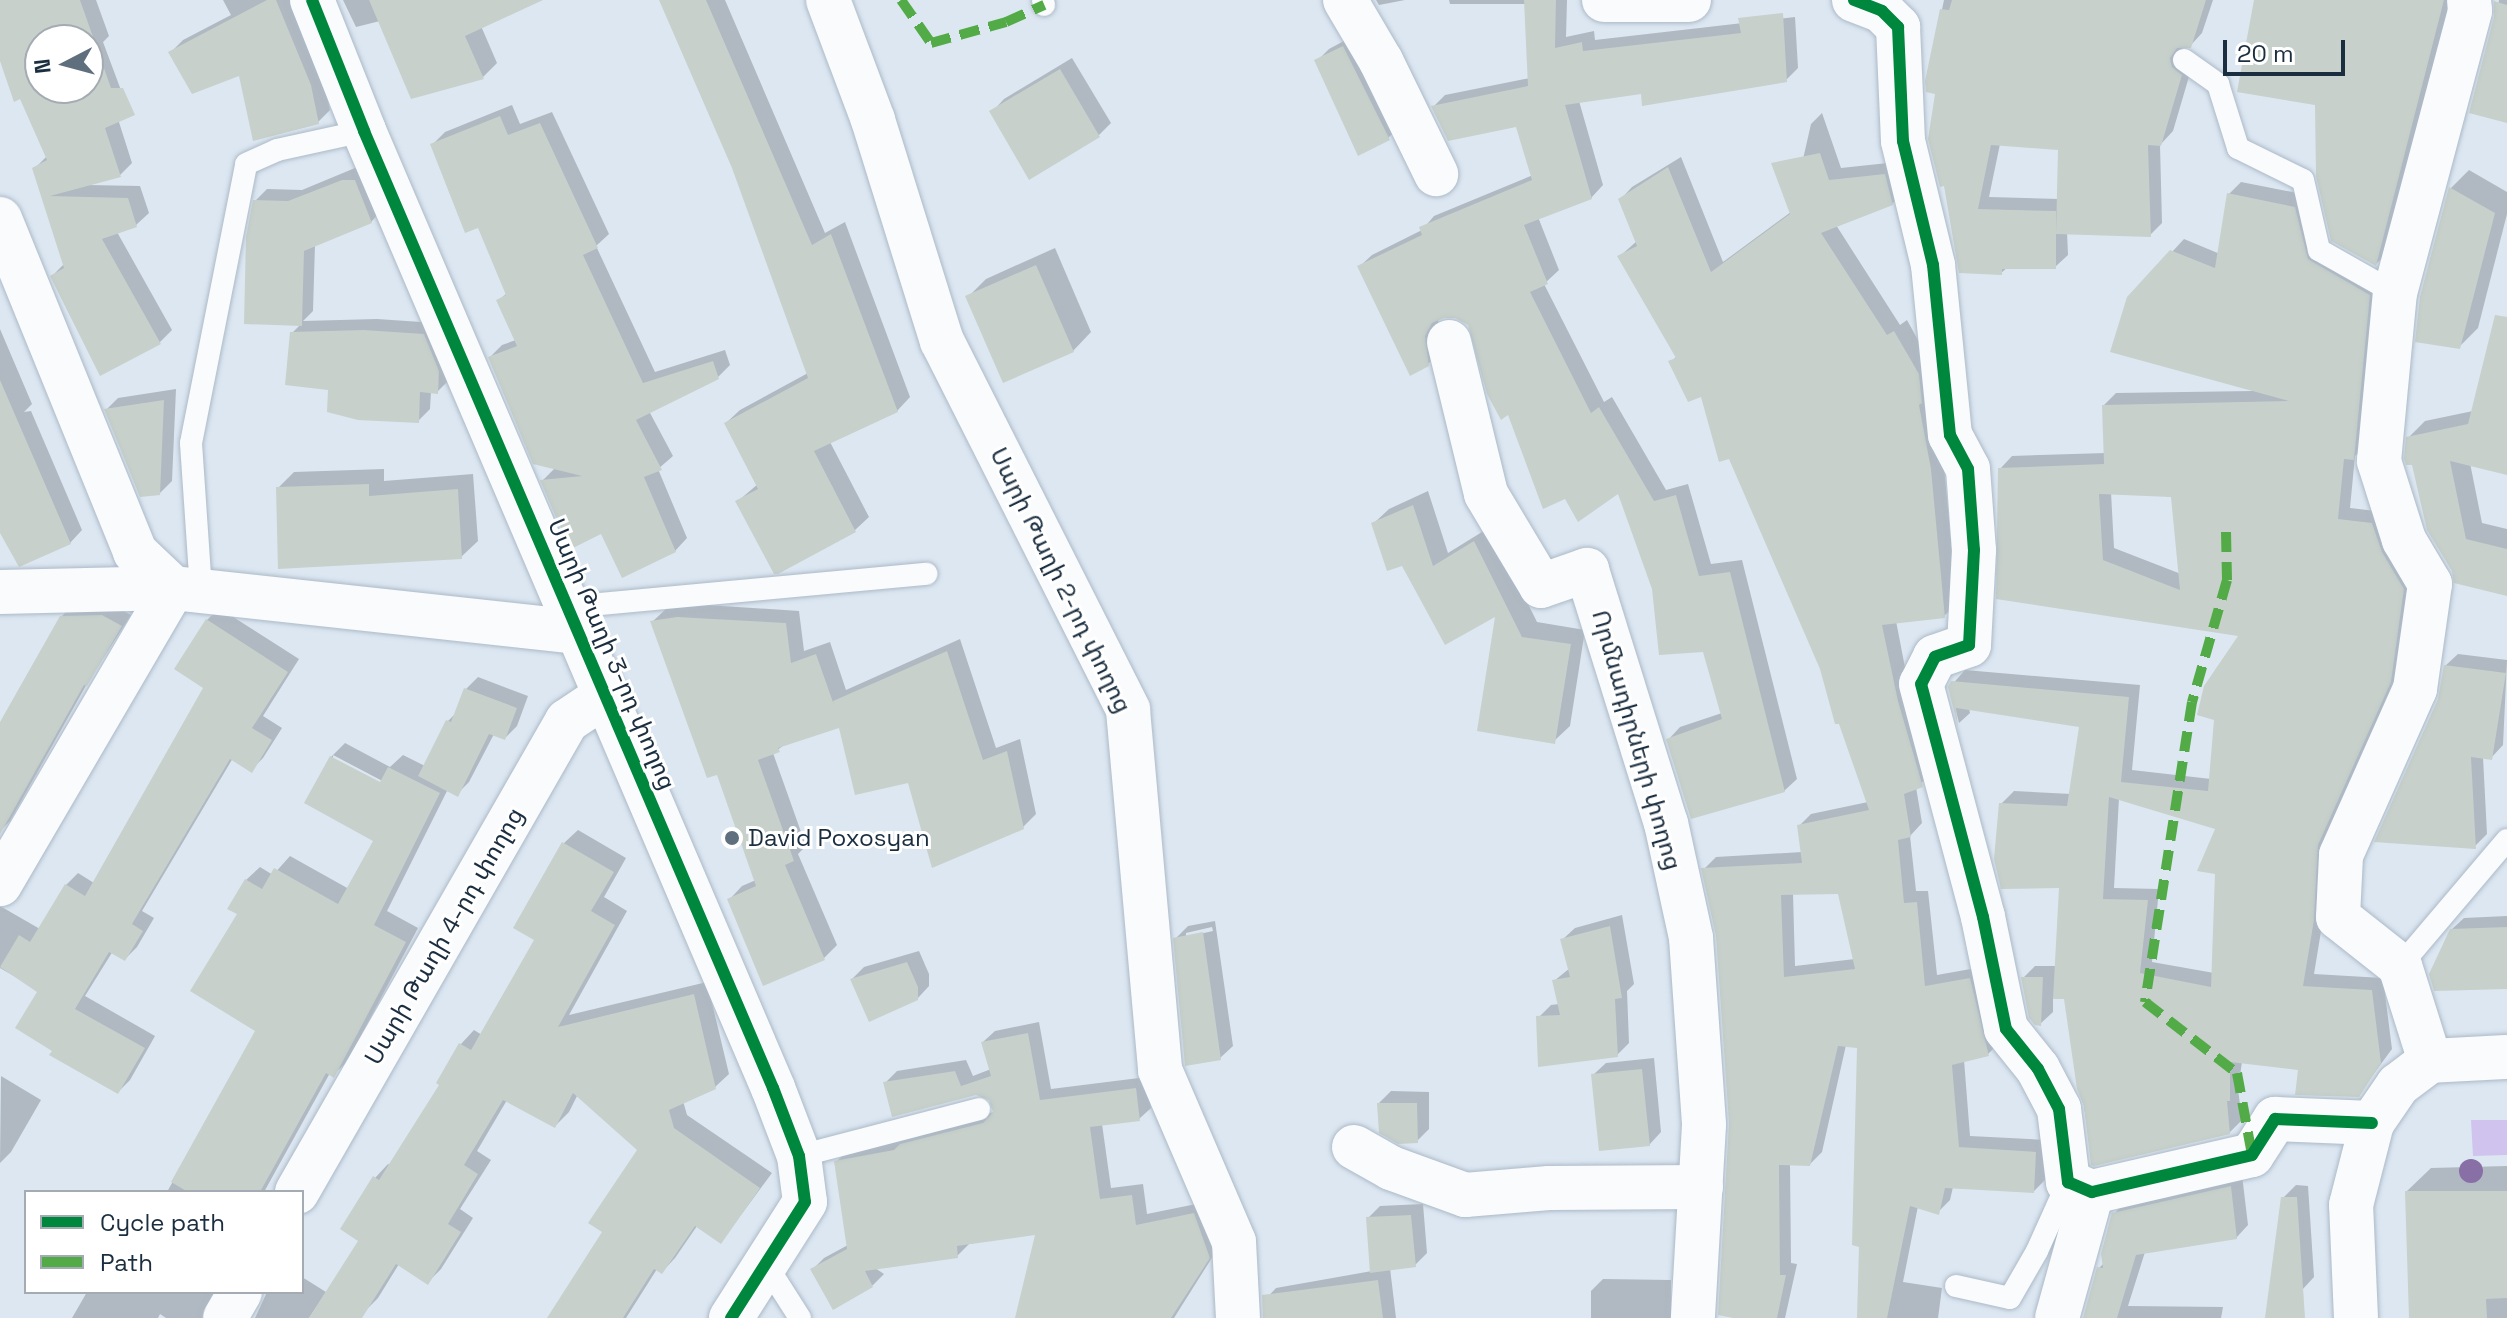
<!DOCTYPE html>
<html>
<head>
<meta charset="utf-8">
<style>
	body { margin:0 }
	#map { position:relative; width:2507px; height:1318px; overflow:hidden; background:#dce7f2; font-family:"Space Grotesk","Noto Sans Armenian",sans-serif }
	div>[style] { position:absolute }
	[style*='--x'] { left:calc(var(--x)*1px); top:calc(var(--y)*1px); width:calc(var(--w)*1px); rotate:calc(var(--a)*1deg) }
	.green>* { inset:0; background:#d0c3ee }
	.shadow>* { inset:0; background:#0003 }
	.building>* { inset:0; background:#c7d0ca }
	.roads { filter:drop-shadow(0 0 2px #acbac7) drop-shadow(0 0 2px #acbac7) }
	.lane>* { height:22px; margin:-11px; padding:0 11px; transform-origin:11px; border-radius:11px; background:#fafbfd }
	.street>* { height:44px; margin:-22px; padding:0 22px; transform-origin:22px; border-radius:22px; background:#fafbfd }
	.secondary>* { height:44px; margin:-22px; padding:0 22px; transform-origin:22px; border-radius:22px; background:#fafbfd }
	.quiet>* { height:10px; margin-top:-5px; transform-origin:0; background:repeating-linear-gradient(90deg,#52ab46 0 20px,transparent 0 30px) }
	.cycleway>* { height:12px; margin:-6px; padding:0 6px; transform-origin:6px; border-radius:6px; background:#00873e }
	.trees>* { width:24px; height:24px; margin:-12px; border-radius:50%; background:#8870a6 }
	.dots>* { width:22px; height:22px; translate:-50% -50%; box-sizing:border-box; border:4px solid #fff; border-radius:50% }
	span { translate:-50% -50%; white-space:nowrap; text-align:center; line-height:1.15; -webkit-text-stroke:6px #fff; paint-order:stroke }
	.street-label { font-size:24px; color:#1b2e3f }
	.poi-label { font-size:24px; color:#1b2e3f }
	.left { translate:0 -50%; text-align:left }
	.legend { position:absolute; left:24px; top:1190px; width:280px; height:104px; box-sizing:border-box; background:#fff; border:2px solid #a4abb2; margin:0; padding:10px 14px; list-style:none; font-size:24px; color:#1b2e3f }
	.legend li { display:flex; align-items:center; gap:16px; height:40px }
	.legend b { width:40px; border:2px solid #a4abb2 }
	.north { position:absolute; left:24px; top:24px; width:80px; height:80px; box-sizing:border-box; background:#fff; border:2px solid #a4abb2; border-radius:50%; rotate:264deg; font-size:22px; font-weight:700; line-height:32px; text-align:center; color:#1b2e3f }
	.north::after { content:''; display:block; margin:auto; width:28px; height:36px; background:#5f6f7e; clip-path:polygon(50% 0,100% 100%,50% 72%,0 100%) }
	.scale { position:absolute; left:2223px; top:40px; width:122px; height:36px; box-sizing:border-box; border:4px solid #1b2e3f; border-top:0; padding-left:10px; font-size:24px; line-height:28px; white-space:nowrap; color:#1b2e3f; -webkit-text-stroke:6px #fff; paint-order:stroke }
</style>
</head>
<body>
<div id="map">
	<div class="green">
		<div style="clip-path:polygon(2471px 1120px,2507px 1120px,2507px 1155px,2473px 1156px)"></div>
	</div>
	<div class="shadow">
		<div style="clip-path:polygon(evenodd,0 0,96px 0,109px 36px,103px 42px,128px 109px,118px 119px,132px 163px,120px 175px,87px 185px,140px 186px,149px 213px,136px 225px,117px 232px,172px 330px,160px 342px,101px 374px,52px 276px,65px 263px,34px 169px,47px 156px,0 45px,0 0,40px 40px,88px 40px,88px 88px,40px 88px,40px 40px)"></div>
		<div style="clip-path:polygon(223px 0,293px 0,322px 73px,330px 110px,318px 122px,240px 74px,171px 52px,183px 40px,231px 15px)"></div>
		<div style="clip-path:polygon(343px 0,513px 0,481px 26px,497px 63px,483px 77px,380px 21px,356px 27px)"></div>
		<div style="clip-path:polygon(661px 0,725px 0,825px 233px,845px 222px,910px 397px,897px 411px,830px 442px,869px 517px,855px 530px,775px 571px,738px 501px,758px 484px,726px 423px,740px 410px,808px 373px,734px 168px)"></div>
		<div style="clip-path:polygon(1376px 0,1405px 0,1379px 5px)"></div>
		<div style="clip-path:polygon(1449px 0,1567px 0,1566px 37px,1594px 31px,1595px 40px,1795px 17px,1798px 68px,1786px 80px,1642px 91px,1579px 101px,1603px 185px,1591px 198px,1538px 217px,1559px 270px,1544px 284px,1604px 402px,1612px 397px,1666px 490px,1688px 484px,1711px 564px,1742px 560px,1797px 779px,1784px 791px,1668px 740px,1680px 727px,1722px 713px,1705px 650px,1654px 588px,1619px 491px,1509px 412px,1469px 324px,1457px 316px,1438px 318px,1440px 352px,1428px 364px,1359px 267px,1372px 255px,1422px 230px,1434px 216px,1533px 175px,1518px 125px,1433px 107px,1445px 95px,1530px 78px,1526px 4px,1450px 4px)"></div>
		<div style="clip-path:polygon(evenodd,1944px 0,2213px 0,2202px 33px,2190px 46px,2182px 46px,2183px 54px,2193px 63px,2173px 131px,2160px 145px,2162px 223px,2150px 235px,2067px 232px,2068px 255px,2055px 267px,2008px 267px,2001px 273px,1961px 271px,1937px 93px,1927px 81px,1944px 0,2000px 144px,2060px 148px,2059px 199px,1989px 197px,2000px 144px)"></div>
		<div style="clip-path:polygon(2256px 0,2455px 0,2388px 252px,2376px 264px,2317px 104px)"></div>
		<div style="clip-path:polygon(2499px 0,2507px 0,2507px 120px,2496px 18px)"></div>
		<div style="clip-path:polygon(1355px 35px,1401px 126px,1388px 138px,1317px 61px,1329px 49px)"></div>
		<div style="clip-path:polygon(1072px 58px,1111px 123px,1099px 135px,992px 112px,1004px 99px)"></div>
		<div style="clip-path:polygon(512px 105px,520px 124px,552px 112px,609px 234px,596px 246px,655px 372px,725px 350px,730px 365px,718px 377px,649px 411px,673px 456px,658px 469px,687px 538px,675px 551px,602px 531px,543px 480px,556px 467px,490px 357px,502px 345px,516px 340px,498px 301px,507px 293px,479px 225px,433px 144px,445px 132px)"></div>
		<div style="clip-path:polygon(evenodd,1822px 113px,1841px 168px,1897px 162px,1904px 191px,1892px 204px,1836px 225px,1900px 325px,1907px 320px,1930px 362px,1943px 456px,1957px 604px,1944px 616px,1896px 621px,1909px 688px,1934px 773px,1916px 787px,1922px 823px,1910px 836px,1916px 891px,1928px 891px,1937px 975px,1982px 967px,2000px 1042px,1988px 1054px,1964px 1060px,1970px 1136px,2047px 1140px,2046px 1179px,2034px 1191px,1953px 1187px,1950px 1200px,1938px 1212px,1918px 1206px,1903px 1282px,1942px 1288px,1938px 1318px,1859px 1318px,1859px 1046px,1846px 1045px,1822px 1152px,1810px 1164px,1790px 1164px,1791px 1263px,1797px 1264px,1785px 1318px,1736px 1318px,1731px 1123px,1718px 936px,1704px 869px,1716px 857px,1802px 852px,1799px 826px,1811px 814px,1868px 802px,1822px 668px,1702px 394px,1671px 362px,1677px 356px,1620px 256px,1637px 241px,1620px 200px,1632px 187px,1681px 157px,1723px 262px,1791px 212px,1811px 124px,1822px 113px,1839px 892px,1855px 959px,1795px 966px,1793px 893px,1839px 892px)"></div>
		<div style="clip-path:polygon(355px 168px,367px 168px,383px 209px,371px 222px,315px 244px,313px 311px,303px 321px,377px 319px,436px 323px,450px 379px,437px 392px,431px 391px,430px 409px,418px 421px,330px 388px,292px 333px,301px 324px,255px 201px,267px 189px,302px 190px)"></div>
		<div style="clip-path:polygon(2469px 170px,2507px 192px,2507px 214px,2478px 328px,2459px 347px,2451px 188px)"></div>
		<div style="clip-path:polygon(evenodd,2241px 182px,2307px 195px,2320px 247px,2381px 282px,2366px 446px,2355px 456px,2350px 508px,2384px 512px,2415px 576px,2402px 668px,2325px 907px,2314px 974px,2383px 978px,2392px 1049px,2358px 1095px,2301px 1068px,2242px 1062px,2238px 1089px,2242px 1120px,2229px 1133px,2093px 1162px,2066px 997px,2053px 997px,2053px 1012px,2040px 1024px,2023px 978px,2035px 966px,2056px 966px,2061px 886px,2001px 804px,2014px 791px,2071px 794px,2081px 726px,1969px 708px,1970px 713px,1959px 723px,1950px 687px,1965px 670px,2140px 685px,2132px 770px,2211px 779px,2241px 634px,1998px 597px,2000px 469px,2012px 456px,2106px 453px,2104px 405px,2116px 393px,2254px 391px,2172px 252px,2184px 239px,2220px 254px,2229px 194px,2241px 182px,2111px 492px,2172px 495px,2181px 574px,2114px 548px,2111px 492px,2241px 182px,2119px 798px,2218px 827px,2214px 973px,2152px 962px,2159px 889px,2114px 888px,2119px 798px)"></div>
		<div style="clip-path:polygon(1055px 248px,1091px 332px,1073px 351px,968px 297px,986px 279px)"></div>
		<div style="clip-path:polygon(0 329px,32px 404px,24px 412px,31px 411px,82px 530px,70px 543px,0 529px)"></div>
		<div style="clip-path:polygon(2507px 334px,2507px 473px,2470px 463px,2482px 523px,2507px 529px,2507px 594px,2456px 582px,2408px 438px,2425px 421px,2473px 411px)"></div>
		<div style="clip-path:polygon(176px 389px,172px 481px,159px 494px,106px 410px,118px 398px)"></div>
		<div style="clip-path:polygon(384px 469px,384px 481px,473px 474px,478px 541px,461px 557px,278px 488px,294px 472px)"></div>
		<div style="clip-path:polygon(1428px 491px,1448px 553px,1490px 527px,1537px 622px,1585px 630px,1570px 726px,1554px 741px,1498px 613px,1403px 564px,1373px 524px,1389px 509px)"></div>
		<div style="clip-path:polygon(692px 604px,799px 611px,804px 651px,830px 642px,846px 690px,960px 639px,996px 748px,1020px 739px,1036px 814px,1023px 827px,910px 781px,841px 726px,787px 743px,773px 753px,806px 846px,798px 854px,837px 945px,824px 958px,729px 900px,742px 886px,756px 880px,718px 772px,652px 622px,666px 609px)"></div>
		<div style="clip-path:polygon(113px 605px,131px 615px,88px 682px,10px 821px,0 831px,0 727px,61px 617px,72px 606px)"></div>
		<div style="clip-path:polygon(219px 608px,299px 659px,263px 716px,282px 728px,263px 758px,251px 770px,233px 758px,142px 911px,154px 918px,137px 947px,125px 959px,113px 951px,85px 996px,155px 1036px,130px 1080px,118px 1092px,55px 1050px,40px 991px,0 968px,0 906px,40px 929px,66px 885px,78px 873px,94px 883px,206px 687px,207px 620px)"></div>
		<div style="clip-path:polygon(2458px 654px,2507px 660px,2503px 745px,2491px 758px,2483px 757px,2487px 834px,2475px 846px,2440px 700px,2445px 666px)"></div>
		<div style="clip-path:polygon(evenodd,478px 677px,528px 696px,517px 726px,505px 738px,494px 734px,469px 782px,457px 794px,448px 789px,387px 911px,418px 928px,347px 1062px,333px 1075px,330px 1073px,264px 1192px,167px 1192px,257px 1031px,240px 914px,246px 880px,260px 867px,273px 875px,290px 856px,349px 889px,375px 840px,331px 757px,345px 743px,390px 767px,403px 755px,425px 766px,448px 721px,458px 711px,466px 689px,478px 677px,333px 755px,390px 785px,388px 789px,333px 760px,333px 755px)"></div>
		<div style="clip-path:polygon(578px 830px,626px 858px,604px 897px,627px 911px,569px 1015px,707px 982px,729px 1074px,715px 1087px,683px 1101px,687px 1115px,772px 1173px,721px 1242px,697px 1226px,675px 1258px,662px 1272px,657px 1269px,626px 1318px,550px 1318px,604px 1232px,640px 1149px,578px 1094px,569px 1112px,555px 1126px,507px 1100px,477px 1151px,491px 1160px,460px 1209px,473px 1218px,441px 1269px,428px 1282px,399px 1264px,378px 1298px,364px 1312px,361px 1240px,375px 1178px,388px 1164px,391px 1166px,442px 1085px,461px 1044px,474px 1030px,482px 1035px,536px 939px,564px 843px)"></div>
		<div style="clip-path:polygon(1622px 915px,1634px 984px,1627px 991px,1629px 1043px,1617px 1055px,1539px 1017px,1551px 1005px,1559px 1004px,1554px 981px,1570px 968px,1562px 940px,1575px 928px)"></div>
		<div style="clip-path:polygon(2507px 916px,2507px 987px,2451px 930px,2464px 918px)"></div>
		<div style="clip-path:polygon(evenodd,1215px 921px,1233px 1046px,1220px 1058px,1175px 939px,1188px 926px,1215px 921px,1212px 927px,1213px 931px,1186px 937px,1186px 933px,1212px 927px)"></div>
		<div style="clip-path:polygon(919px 951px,929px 974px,929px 986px,917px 999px,852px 979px,864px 967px)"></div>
		<div style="clip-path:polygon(1039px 1022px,1051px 1089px,1147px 1077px,1151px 1108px,1139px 1119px,1102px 1124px,1111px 1188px,1143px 1184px,1147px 1214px,1206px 1202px,1220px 1245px,1174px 1318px,1039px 1318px,1037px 1232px,969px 1244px,957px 1256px,875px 1268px,884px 1274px,873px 1285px,833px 1307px,813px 1269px,824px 1258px,848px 1245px,836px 1162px,848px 1150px,994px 1112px,991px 1098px,976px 1093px,885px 1083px,897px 1071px,966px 1060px,973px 1076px,991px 1069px,983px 1042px,995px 1031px)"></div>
		<div style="clip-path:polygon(1654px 1058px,1661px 1132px,1649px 1145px,1593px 1075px,1606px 1063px)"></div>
		<div style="clip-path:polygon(1px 1076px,41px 1100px,11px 1152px,0 1163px)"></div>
		<div style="clip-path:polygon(1391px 1091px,1429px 1092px,1429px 1129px,1417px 1141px,1379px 1103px)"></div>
		<div style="clip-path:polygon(2507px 1166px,2507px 1318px,2411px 1318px,2407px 1191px,2431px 1168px)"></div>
		<div style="clip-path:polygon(2242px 1175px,2248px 1225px,2236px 1238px,2145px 1252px,2128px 1306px,2223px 1307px,2221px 1318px,2085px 1318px,2099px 1268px,2104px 1263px,2114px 1214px,2126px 1201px)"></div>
		<div style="clip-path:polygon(2296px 1185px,2308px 1186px,2314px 1277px,2302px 1290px,2283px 1198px)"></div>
		<div style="clip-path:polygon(1423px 1204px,1427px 1253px,1415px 1265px,1390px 1268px,1396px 1318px,1264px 1318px,1264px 1301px,1276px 1288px,1372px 1271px,1368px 1218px,1380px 1206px)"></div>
		<div style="clip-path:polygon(302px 1277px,326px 1292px,309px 1318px,255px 1318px,267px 1292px,302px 1292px)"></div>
		<div style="clip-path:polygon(1603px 1279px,1671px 1280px,1671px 1318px,1591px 1318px,1591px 1291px)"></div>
		<div style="clip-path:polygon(87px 1292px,218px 1292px,218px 1318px,166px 1318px,160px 1314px,158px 1318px,72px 1318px)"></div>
	</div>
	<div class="building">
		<div style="clip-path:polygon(evenodd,0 0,80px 0,111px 88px,123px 88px,135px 115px,105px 128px,121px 177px,50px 196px,128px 198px,137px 227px,102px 239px,161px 344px,100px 376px,50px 276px,64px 268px,32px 168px,47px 160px,20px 99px,14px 102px,0 61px,0 0,40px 40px,88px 40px,88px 88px,40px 88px,40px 40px)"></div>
		<div style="clip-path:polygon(267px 0,276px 0,311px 85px,319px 124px,253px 141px,239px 76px,192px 94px,168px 52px)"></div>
		<div style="clip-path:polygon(369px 0,543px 0,465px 36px,484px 79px,411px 99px)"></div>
		<div style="clip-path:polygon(659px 0,706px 0,812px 245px,831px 234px,898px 412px,814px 451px,856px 532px,778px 574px,774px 574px,735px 501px,758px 489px,724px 423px,808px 378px,732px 168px)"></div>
		<div style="clip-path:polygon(1524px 0,1556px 0,1555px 48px,1582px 42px,1583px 51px,1741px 33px,1738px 18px,1783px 13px,1787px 82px,1642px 106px,1641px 94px,1565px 105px,1592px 199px,1524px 225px,1548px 284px,1530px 292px,1591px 413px,1599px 407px,1654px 501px,1676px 495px,1699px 576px,1730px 572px,1785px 792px,1691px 819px,1666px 739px,1722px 719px,1703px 652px,1659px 655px,1652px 589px,1618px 494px,1578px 522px,1565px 499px,1543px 509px,1508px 415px,1501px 420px,1487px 394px,1468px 325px,1455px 318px,1444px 318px,1432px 323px,1425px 336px,1429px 366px,1410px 376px,1357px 266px,1422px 235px,1419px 227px,1532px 180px,1516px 127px,1448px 141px,1431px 106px,1528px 86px)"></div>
		<div style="clip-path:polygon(evenodd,1952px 0,2206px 0,2191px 48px,2177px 48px,2170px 58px,2172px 67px,2182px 75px,2161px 146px,2148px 145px,2151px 237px,2056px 234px,2056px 269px,2002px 269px,2002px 275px,1959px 273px,1944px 186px,1940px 187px,1928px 139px,1935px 94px,1926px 92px,1925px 81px,1940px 9px,1949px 10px,1952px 0,1991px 145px,2058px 150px,2056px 234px,2056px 211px,1978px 209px,1991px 145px)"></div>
		<div style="clip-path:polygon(2254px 0,2444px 0,2376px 266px,2331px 241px,2316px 176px,2315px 105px,2237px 92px)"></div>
		<div style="clip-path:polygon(2494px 1px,2507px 5px,2507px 123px,2469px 113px,2494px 17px)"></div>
		<div style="clip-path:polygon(1343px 46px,1390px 140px,1358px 156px,1314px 60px)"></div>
		<div style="clip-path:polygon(1060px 69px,1100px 137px,1029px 180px,989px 111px)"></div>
		<div style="clip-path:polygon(500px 116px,508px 135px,540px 123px,598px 248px,583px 255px,643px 383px,713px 361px,719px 379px,636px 420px,662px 470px,644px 477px,676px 552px,622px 578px,601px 534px,571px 549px,555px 515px,540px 480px,582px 476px,533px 464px,488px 357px,517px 346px,496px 300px,506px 295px,478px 228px,465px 233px,430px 144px)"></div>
		<div style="clip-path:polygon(evenodd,1820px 153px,1829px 180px,1885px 174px,1893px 205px,1821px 233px,1887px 335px,1894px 331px,1919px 374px,1922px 403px,1919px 405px,1931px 469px,1945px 618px,1882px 625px,1898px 701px,1923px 787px,1904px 794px,1911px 837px,1898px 840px,1904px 903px,1917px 902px,1925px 986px,1970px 978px,1989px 1056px,1952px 1065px,1959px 1147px,2036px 1152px,2034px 1193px,1945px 1188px,1939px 1215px,1910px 1206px,1887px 1318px,1857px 1318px,1859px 1247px,1852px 1245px,1857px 1048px,1838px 1046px,1810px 1166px,1779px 1165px,1780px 1275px,1786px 1275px,1777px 1318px,1733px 1318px,1718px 1315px,1729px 1123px,1716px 936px,1701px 868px,1802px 863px,1797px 825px,1869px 810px,1839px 724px,1835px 724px,1820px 669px,1729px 459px,1719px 462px,1701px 397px,1688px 402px,1668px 361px,1676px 358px,1617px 256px,1637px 246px,1618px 199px,1668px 167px,1711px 272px,1790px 214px,1771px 163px,1820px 153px,1838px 894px,1855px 969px,1784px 977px,1781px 895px,1838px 894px)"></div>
		<div style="clip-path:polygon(342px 180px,355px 180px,372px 223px,304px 251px,302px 326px,244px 324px,246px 237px,253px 200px,288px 201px)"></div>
		<div style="clip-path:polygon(2449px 187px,2495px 213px,2460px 349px,2415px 342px,2420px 297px)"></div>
		<div style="clip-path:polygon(evenodd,2227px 193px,2295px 207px,2308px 259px,2370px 295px,2354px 460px,2344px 459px,2338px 519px,2372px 523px,2382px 552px,2404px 589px,2391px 682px,2318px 845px,2314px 920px,2303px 986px,2372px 990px,2381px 1063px,2359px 1097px,2295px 1095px,2298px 1070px,2230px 1062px,2230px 1101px,2227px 1101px,2230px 1134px,2094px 1166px,2091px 1165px,2084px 1106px,2077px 1089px,2064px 999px,2053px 999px,2059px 888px,2001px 889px,1994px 859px,1999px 803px,2067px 806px,2079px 727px,1956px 708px,1958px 727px,1948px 687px,1951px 681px,2129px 697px,2121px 782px,2208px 791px,2214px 720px,2197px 715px,2204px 686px,2238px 636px,1996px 599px,1998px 468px,2104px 464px,2102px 405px,2289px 401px,2110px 352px,2127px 297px,2170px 250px,2215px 268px,2227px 193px,2099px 494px,2171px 497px,2180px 590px,2103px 560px,2099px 494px,2227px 193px,2109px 797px,2215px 829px,2197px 871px,2215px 874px,2211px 987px,2140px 973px,2148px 900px,2103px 899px,2109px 797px)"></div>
		<div style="clip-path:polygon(1036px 265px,1074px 352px,1003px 383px,965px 296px)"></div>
		<div style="clip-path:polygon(2495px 315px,2507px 317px,2507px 475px,2450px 461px,2466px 539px,2507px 549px,2507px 596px,2454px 583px,2452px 571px,2427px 530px,2412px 465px,2406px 465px,2404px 458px,2406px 437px,2468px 424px)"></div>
		<div style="clip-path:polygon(364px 330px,424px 334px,439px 371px,438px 394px,420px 392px,419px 423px,358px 420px,327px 412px,328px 390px,285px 385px,290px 332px)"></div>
		<div style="clip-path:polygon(0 380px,71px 544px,19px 567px,0 533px)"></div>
		<div style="clip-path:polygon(164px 400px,160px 495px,140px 497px,104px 409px)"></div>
		<div style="clip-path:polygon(369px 484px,369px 496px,458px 489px,462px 559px,278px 569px,276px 487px)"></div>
		<div style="clip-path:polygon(1413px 505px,1433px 566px,1474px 541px,1522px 637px,1571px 644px,1555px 744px,1477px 731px,1495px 617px,1445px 645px,1402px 566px,1387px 571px,1371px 523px)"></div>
		<div style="clip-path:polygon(102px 615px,122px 626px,87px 686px,84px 685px,0 834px,0 722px,60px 616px)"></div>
		<div style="clip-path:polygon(677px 617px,786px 623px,791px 663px,816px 654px,834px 705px,833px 701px,947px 651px,983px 760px,1007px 751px,1024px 829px,932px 868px,908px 783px,855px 795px,839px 728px,778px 748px,780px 752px,758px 760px,794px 861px,785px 865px,825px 960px,763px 986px,727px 899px,756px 886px,717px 775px,707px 778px,650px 621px)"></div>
		<div style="clip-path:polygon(206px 619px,288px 672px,252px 728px,272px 740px,252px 773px,230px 759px,132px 924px,143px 931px,125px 961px,109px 952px,75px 1009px,145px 1048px,118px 1094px,49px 1055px,52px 1051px,15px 1028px,37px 992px,0 967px,19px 935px,30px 942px,65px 884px,85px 896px,203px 688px,174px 669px)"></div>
		<div style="clip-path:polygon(2444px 665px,2506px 673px,2492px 760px,2471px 757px,2476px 849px,2374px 842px,2438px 699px)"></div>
		<div style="clip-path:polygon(464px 688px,517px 708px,505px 740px,489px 734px,458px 797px,418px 776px,446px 720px,451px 722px)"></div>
		<div style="clip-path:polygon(330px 756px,380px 782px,388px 767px,440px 793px,374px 925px,406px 942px,334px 1078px,326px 1073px,260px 1192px,188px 1192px,171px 1182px,255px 1031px,190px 991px,237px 914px,227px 909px,245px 879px,262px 889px,274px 868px,338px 904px,373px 841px,304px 803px)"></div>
		<div style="clip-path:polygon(562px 842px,614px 872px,591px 911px,615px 925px,558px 1027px,694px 994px,716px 1089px,669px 1110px,674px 1128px,760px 1188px,721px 1244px,695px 1226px,662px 1274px,654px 1269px,623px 1318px,547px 1318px,602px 1232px,588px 1223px,637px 1150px,573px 1093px,555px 1128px,503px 1100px,464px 1165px,478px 1174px,448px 1224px,461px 1232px,428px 1285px,396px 1264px,362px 1318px,309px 1318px,358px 1241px,340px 1229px,373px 1176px,379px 1180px,439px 1085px,436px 1083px,459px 1043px,471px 1050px,534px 940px,513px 928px)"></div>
		<div style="clip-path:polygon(1610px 926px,1622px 998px,1615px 999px,1618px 1057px,1538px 1067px,1536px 1016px,1560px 1015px,1552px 980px,1570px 977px,1560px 939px)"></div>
		<div style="clip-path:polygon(2507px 927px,2507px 989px,2434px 991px,2429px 974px,2450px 929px)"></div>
		<div style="clip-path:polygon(1203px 932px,1221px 1060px,1185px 1066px,1173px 938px)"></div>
		<div style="clip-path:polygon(907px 962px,918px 987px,918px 1000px,869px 1022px,850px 979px)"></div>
		<div style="clip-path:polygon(2021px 977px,2043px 977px,2041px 1026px,2035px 1025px,2029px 1018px)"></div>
		<div style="clip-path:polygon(1028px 1033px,1040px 1100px,1136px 1088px,1140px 1121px,1090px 1127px,1100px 1199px,1132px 1195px,1136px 1225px,1194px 1213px,1210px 1258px,1171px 1318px,1015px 1318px,1035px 1235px,957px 1246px,958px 1258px,865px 1271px,873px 1287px,833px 1310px,810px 1269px,847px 1249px,834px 1161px,894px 1150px,900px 1144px,983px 1123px,993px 1112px,989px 1100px,976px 1095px,892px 1117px,883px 1082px,955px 1071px,961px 1086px,991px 1076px,981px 1042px)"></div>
		<div style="clip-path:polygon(1642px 1069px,1650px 1146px,1599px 1151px,1591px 1074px)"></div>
		<div style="clip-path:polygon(1377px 1103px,1417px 1103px,1418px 1143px,1398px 1144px,1379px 1133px)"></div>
		<div style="clip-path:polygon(2231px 1186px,2237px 1239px,2136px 1255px,2117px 1318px,2083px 1318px,2097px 1267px,2103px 1268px,2101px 1254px,2112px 1213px)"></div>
		<div style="clip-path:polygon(2405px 1191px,2507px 1191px,2507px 1298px,2486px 1299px,2487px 1318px,2409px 1318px)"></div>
		<div style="clip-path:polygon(2281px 1197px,2297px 1197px,2305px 1318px,2265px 1318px)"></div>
		<div style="clip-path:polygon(1411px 1215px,1416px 1267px,1370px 1273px,1366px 1217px)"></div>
		<div style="clip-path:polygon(1378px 1280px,1383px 1318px,1263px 1318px,1262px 1295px)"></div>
	</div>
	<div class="roads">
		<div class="lane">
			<div style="--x:1043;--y:0;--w:5;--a:79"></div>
			<div style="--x:2184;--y:60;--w:42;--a:35.2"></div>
			<div style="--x:2218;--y:84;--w:67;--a:72.6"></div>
			<div style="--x:2238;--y:148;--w:72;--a:26.2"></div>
			<div style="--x:2303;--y:180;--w:72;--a:77.1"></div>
			<div style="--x:2319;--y:250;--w:87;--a:29.5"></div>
			<div style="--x:201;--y:590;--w:147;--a:-93.9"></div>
			<div style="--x:191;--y:443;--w:284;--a:-78.8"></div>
			<div style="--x:246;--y:164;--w:34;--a:-24"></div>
			<div style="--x:277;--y:150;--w:89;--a:-12.3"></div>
			<div style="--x:568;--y:607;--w:360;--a:-5.3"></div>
			<div style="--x:2400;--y:966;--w:165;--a:-49.7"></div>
			<div style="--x:799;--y:1156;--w:186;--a:-14.6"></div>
			<div style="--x:765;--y:1263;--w:65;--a:57.5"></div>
			<div style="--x:1956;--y:1286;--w:55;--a:12.5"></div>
			<div style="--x:2010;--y:1298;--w:54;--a:-60.1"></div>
			<div style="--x:2037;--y:1251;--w:76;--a:-65.8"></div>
		</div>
		<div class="street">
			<div style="--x:312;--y:0;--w:141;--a:68.3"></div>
			<div style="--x:364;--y:131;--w:1041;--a:66.86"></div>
			<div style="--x:773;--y:1088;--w:73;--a:69.1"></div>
			<div style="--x:799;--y:1156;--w:46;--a:82.6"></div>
			<div style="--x:805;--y:1202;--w:138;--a:122.5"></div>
			<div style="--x:828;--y:0;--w:128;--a:69.4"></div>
			<div style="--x:873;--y:120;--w:232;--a:72.7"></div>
			<div style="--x:942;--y:341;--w:413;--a:63.2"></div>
			<div style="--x:1128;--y:710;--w:361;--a:84.9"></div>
			<div style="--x:1160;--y:1070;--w:187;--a:66.7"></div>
			<div style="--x:1234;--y:1242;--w:76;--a:87"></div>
			<div style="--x:1345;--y:0;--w:71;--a:59.5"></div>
			<div style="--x:1381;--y:61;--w:126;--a:64"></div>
			<div style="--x:1604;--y:0;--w:85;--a:0"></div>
			<div style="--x:1854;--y:0;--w:30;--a:21"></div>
			<div style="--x:1882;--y:11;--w:23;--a:45"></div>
			<div style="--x:1898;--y:27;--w:114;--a:87.5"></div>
			<div style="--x:1903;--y:141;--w:128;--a:76.4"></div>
			<div style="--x:1933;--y:265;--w:171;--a:84.3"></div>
			<div style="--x:1950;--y:435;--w:38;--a:62"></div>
			<div style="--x:1968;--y:469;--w:81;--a:85.8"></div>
			<div style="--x:1974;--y:550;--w:95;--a:93"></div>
			<div style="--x:1969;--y:645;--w:36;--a:161"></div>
			<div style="--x:1935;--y:657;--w:30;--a:117"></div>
			<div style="--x:1921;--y:684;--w:241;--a:75.1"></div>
			<div style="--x:1983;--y:917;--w:114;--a:78.4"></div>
			<div style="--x:2006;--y:1029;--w:51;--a:51.3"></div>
			<div style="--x:2038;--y:1069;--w:45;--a:62.3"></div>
			<div style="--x:2059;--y:1109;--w:74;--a:83"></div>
			<div style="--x:2068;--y:1182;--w:26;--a:23"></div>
			<div style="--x:2092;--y:1192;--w:164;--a:-13"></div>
			<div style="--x:2252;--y:1155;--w:43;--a:-57.4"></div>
			<div style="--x:2275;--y:1119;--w:97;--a:2.4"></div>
			<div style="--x:0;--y:219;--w:359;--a:67.9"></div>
			<div style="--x:135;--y:552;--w:52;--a:43.5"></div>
			<div style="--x:173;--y:588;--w:343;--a:120.3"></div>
			<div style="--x:1449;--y:342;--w:156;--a:76.3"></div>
			<div style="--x:1486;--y:494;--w:107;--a:59.1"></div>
			<div style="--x:1541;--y:586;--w:49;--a:-19.2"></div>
			<div style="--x:1587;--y:570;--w:265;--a:72.7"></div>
			<div style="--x:1666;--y:823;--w:118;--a:77.7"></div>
			<div style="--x:1691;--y:938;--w:187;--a:86"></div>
			<div style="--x:1704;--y:1125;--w:193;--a:93.3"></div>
			<div style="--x:0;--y:592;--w:173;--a:-1.3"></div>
			<div style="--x:173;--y:588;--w:407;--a:6.2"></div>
			<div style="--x:2430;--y:1061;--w:100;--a:-107.5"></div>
			<div style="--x:2400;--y:966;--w:79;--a:-141.7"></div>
			<div style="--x:2338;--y:917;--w:62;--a:-87.2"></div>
			<div style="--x:2341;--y:855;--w:182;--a:-66"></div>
			<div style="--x:2415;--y:689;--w:106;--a:-81.9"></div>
			<div style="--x:2430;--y:584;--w:51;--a:-120.6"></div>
			<div style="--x:2404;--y:540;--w:83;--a:-107.6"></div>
			<div style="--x:2379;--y:461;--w:169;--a:-84.6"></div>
			<div style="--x:2395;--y:293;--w:292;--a:-75.1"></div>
			<div style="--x:2470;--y:11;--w:11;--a:-95"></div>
			<div style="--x:1354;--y:1147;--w:43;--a:29.6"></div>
			<div style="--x:1391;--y:1168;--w:79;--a:20"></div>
			<div style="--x:1465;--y:1195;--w:84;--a:-4.8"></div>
			<div style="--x:1549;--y:1188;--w:152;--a:-0.4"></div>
			<div style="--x:297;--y:1192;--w:543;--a:-60.18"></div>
			<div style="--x:567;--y:721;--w:47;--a:-33.7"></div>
			<div style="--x:225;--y:1318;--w:30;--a:-60"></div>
			<div style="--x:2057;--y:1318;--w:131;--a:-74.5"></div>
		</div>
		<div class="secondary">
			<div style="--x:2356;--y:1318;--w:113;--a:-92.5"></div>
			<div style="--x:2351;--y:1205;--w:85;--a:-75.6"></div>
			<div style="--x:2372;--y:1123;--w:46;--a:-55.6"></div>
			<div style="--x:2398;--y:1085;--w:40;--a:-37"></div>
			<div style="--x:2430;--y:1061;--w:77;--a:-3"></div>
		</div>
	</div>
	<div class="quiet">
		<div style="--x:901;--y:0;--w:52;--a:55.1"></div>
		<div style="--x:931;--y:43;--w:78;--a:-15.6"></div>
		<div style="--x:1006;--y:22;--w:42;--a:-24.1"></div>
		<div style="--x:2226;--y:532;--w:48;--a:88.8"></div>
		<div style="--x:2227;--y:580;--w:127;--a:106"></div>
		<div style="--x:2192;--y:702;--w:304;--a:98.9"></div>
		<div style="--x:2145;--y:1002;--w:116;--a:37.7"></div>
		<div style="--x:2237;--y:1073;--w:83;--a:79.6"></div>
	</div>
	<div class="cycleway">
		<div style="--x:312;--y:0;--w:141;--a:68.3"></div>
		<div style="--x:364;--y:131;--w:1041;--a:66.86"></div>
		<div style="--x:773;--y:1088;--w:73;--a:69.1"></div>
		<div style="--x:799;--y:1156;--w:46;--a:82.6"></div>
		<div style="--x:805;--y:1202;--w:138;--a:122.5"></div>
		<div style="--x:1854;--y:0;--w:30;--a:21"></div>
		<div style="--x:1882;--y:11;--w:23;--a:45"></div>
		<div style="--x:1898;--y:27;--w:114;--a:87.5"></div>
		<div style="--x:1903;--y:141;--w:128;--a:76.4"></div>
		<div style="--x:1933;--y:265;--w:171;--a:84.3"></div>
		<div style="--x:1950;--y:435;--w:38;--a:62"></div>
		<div style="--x:1968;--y:469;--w:81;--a:85.8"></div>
		<div style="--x:1974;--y:550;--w:95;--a:93"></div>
		<div style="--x:1969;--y:645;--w:36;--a:161"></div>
		<div style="--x:1935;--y:657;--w:30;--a:117"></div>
		<div style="--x:1921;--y:684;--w:241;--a:75.1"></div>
		<div style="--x:1983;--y:917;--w:114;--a:78.4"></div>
		<div style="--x:2006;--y:1029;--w:51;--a:51.3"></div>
		<div style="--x:2038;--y:1069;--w:45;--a:62.3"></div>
		<div style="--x:2059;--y:1109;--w:74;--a:83"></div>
		<div style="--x:2068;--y:1182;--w:26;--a:23"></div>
		<div style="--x:2092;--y:1192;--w:164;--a:-13"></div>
		<div style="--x:2252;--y:1155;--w:43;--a:-57.4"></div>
		<div style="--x:2275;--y:1119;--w:97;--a:2.4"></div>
	</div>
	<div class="trees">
		<div style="left:2471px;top:1171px"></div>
	</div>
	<div class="dots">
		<div style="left:732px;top:838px;background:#5f6f7e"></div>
	</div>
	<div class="street-label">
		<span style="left:1061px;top:580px;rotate:64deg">Սարի Թաղի 2-րդ փողոց</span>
		<span style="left:612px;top:654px;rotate:67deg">Սարի Թաղի 3-րդ փողոց</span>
		<span style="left:1637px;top:740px;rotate:74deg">Որմնադիրների փողոց</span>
		<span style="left:444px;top:936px;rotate:-60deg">Սարի Թաղի 4-րդ փողոց</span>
	</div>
	<div class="poi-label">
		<span class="left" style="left:748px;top:838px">David Poxosyan</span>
	</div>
	<ul class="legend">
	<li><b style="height:10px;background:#00873e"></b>Cycle path</li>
	<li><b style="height:10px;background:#52ab46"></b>Path</li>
	</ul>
	<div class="north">N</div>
	<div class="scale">20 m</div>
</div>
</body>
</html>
